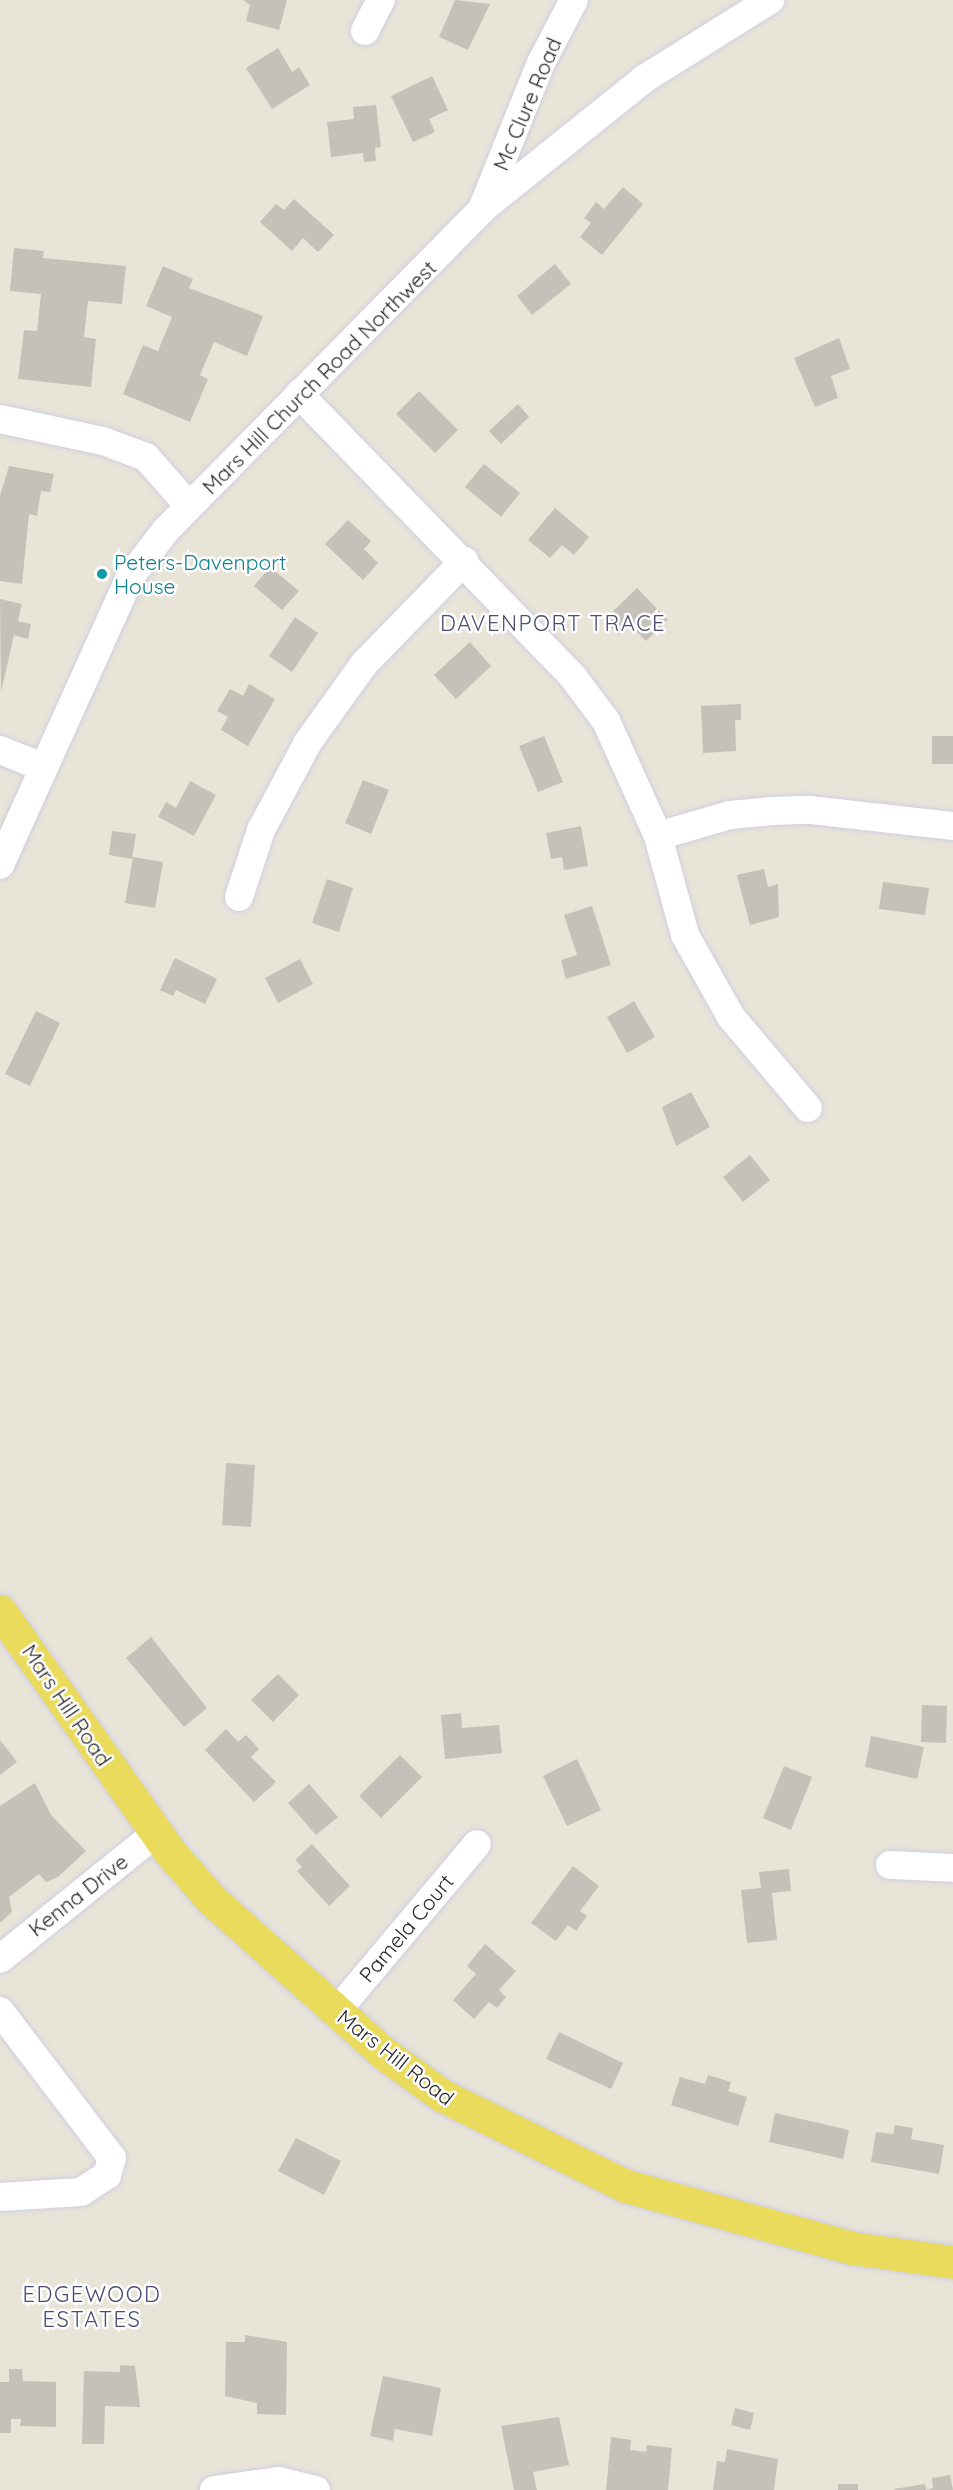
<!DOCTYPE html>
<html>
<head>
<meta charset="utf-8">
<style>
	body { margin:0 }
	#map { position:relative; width:953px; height:2490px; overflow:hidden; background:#e9e4d8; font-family:Quicksand,sans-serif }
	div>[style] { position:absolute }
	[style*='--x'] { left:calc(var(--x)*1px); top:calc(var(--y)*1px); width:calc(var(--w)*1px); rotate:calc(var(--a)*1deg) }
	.building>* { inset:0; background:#c4c1b8 }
	.roads { filter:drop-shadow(0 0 2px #cecfe0) drop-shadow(0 0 2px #cecfe0) }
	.minor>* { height:28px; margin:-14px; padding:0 14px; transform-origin:14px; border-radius:14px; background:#fff }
	.major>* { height:33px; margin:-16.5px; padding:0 16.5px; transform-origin:16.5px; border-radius:16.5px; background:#eadb5d }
	.dots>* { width:16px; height:16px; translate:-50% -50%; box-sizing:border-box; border:3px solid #fff; border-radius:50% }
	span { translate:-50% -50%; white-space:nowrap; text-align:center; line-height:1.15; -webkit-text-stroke:5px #fff; paint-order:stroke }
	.street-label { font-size:21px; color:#272727 }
	.culture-label { font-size:21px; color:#0d838f }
	.left { translate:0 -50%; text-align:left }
	.neighbourhood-label { font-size:22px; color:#4a4c75; letter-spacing:1.5px }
</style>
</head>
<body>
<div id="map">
	<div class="building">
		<div style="clip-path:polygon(243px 0,287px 0,279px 30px,246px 21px,250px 5px)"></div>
		<div style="clip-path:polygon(455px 0,490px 4px,468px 50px,439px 37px)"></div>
		<div style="clip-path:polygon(278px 48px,292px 72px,299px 67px,310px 85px,272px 109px,246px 68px)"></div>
		<div style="clip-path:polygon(432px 76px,448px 110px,429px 119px,435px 132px,413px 142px,391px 96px)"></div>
		<div style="clip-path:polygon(376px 105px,381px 147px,375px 148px,376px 161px,364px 162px,363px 153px,331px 157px,327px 122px,354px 119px,353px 107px)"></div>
		<div style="clip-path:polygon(623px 187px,643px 204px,602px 255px,580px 237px,591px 223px,584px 218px,596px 202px,604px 209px)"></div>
		<div style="clip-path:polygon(294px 199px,334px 235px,318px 252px,303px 238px,292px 251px,260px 222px,276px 204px,284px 210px)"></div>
		<div style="clip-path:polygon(14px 248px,44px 251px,43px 258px,126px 266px,122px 304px,88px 301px,84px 337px,96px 339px,91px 387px,18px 379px,24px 330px,37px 331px,41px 294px,10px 291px)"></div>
		<div style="clip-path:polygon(555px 264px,571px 284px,532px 315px,517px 296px)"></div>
		<div style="clip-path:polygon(163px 266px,193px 279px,189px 288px,263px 316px,247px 356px,214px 342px,200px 375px,208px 379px,190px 422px,123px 394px,143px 345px,158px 351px,172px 317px,146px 306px)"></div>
		<div style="clip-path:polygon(839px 338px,850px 369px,831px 376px,838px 398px,815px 407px,794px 358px)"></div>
		<div style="clip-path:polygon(419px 391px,458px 430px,435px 453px,396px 414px)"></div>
		<div style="clip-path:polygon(518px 404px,529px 417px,501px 444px,489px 431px)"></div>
		<div style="clip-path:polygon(484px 464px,520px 493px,501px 517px,465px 487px)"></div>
		<div style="clip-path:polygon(9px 466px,54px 474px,50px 492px,41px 491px,37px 516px,29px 514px,22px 584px,0 581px,0 496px)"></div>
		<div style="clip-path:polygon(555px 508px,589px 537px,574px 555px,562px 545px,550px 558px,528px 540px)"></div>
		<div style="clip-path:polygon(348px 520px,371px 541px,364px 549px,378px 563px,363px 580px,325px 544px)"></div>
		<div style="clip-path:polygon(270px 567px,299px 591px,282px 610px,254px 586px)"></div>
		<div style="clip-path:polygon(637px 588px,668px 620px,646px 641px,630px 625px,619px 635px,604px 620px)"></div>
		<div style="clip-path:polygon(0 599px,22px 604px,18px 621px,31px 624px,28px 639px,14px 635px,1px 692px)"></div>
		<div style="clip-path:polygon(295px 617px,318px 633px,292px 672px,269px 656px)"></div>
		<div style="clip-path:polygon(470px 642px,491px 666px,456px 699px,434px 675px)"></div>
		<div style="clip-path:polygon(249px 684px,275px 699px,248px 746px,221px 730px,228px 717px,217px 711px,230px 689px,243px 696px)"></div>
		<div style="clip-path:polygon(741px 704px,741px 720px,735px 720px,736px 751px,703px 753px,701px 706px)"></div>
		<div style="clip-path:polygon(544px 736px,563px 782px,538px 792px,519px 746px)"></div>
		<div style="clip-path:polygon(932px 736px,953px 736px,953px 764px,932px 764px)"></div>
		<div style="clip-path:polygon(363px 780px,389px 790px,371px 834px,345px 823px)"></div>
		<div style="clip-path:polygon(190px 781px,216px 795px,194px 836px,158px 817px,166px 802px,176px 808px)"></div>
		<div style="clip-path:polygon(581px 826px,588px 866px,564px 870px,562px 857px,551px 859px,546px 833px)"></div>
		<div style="clip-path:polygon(112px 831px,136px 834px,132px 859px,109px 855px)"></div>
		<div style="clip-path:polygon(133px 857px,163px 862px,155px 908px,125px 903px)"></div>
		<div style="clip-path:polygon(764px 869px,768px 887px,778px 884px,779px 917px,750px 925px,737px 875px)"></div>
		<div style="clip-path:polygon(327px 879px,353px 888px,339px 932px,312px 923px)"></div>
		<div style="clip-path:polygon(883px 882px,929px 888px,925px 915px,879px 909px)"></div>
		<div style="clip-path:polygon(592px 906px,611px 965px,566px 979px,561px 960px,577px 955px,564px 915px)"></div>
		<div style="clip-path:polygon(175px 958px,217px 979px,205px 1004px,176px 990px,173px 996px,160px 990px)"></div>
		<div style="clip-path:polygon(300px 959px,313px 984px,278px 1003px,265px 978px)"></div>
		<div style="clip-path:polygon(634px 1001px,655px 1037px,627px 1053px,607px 1017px)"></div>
		<div style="clip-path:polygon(36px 1011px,60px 1023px,30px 1086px,5px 1074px)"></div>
		<div style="clip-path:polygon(691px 1092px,710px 1127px,676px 1146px,662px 1107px)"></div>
		<div style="clip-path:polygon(750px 1155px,770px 1180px,743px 1202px,723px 1177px)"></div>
		<div style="clip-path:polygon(226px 1463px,255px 1465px,251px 1527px,222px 1525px)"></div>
		<div style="clip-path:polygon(151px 1637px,207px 1708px,184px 1727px,126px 1658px)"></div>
		<div style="clip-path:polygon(278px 1674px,299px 1695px,273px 1722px,251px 1700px)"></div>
		<div style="clip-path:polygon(922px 1705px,947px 1706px,946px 1743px,921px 1742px)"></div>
		<div style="clip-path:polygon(461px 1713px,462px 1728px,499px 1725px,502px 1753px,445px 1759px,441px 1715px)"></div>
		<div style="clip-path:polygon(226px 1729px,238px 1742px,246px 1735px,259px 1749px,251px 1757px,276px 1782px,254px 1802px,205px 1750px)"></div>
		<div style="clip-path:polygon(871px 1736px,924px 1747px,917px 1779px,865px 1767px)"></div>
		<div style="clip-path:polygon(0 1740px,17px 1762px,0 1775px)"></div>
		<div style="clip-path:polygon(400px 1755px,422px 1777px,381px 1818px,359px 1796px)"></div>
		<div style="clip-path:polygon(577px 1759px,601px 1810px,567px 1826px,543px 1776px)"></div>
		<div style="clip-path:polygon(784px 1766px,812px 1777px,791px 1830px,763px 1818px)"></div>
		<div style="clip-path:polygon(35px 1783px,51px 1815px,86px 1851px,58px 1877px,46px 1882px,39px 1874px,9px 1897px,12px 1912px,0 1923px,0 1806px)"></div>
		<div style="clip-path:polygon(309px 1784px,338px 1817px,316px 1835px,288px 1803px)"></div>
		<div style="clip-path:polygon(312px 1844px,350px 1886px,329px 1906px,297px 1871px,302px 1867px,295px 1860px)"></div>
		<div style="clip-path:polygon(573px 1866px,599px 1886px,580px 1911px,587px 1916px,576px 1931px,568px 1925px,556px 1941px,531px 1923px)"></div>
		<div style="clip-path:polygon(789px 1869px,791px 1891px,772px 1893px,777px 1940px,747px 1943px,741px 1890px,761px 1888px,759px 1872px)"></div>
		<div style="clip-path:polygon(485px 1944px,516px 1971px,499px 1990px,506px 1997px,497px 2008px,489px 2002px,474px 2019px,453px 2000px,476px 1974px,467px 1966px)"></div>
		<div style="clip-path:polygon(559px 2032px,623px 2063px,611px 2089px,546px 2059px)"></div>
		<div style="clip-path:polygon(708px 2075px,731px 2082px,728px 2091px,747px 2097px,738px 2126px,671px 2105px,680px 2077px,705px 2084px)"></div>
		<div style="clip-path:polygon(775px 2113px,849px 2130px,843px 2159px,769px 2142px)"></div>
		<div style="clip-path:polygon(895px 2125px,913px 2128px,911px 2139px,944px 2145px,939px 2174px,871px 2162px,876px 2132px,893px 2134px)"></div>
		<div style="clip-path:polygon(296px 2138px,341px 2161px,324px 2195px,278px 2171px)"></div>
		<div style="clip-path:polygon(245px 2335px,287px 2342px,286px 2415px,257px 2414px,257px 2403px,225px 2396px,226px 2342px,245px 2342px)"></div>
		<div style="clip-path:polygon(120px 2365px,135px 2366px,140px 2407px,105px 2406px,104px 2444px,82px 2444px,84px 2371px,120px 2372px)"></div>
		<div style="clip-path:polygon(9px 2369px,22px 2369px,23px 2381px,56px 2382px,56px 2427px,20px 2426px,21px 2419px,11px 2419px,11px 2433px,0 2433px,0 2382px,9px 2382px)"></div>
		<div style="clip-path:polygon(383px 2376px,441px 2388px,432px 2436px,395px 2429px,393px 2441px,370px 2436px)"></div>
		<div style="clip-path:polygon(735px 2408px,754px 2413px,750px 2430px,731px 2425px)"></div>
		<div style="clip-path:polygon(559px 2417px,569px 2465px,533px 2472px,537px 2490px,514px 2490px,501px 2426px)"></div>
		<div style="clip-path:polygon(611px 2437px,631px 2440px,630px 2450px,646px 2452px,647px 2445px,672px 2448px,668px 2490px,606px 2490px)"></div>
		<div style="clip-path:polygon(727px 2449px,778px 2459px,774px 2490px,713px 2490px,717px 2461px,725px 2462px)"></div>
		<div style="clip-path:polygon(950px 2475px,953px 2490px,926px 2490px,933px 2488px,932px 2478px)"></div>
		<div style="clip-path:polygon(838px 2484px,858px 2484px,858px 2490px,838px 2490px)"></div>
		<div style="clip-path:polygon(925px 2484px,926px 2490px,894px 2490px,894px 2489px)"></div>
	</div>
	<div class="roads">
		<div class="minor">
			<div style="--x:365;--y:31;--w:35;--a:-63"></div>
			<div style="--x:483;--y:207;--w:155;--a:-68.1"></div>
			<div style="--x:541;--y:63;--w:71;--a:-62.4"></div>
			<div style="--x:299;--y:394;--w:394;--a:45.9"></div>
			<div style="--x:573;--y:677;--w:55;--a:53.1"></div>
			<div style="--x:606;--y:721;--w:126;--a:65.7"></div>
			<div style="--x:658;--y:836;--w:103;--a:74.7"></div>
			<div style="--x:685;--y:935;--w:94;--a:60.7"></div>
			<div style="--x:731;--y:1017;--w:119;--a:49.8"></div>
			<div style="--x:0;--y:419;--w:105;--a:12.1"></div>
			<div style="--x:103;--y:441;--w:46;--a:20.4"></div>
			<div style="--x:146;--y:457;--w:65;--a:48.7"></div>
			<div style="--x:0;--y:750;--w:46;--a:21.6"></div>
			<div style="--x:658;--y:836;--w:75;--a:-16.3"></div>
			<div style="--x:730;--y:815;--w:43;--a:-5.3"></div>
			<div style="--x:773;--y:811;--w:37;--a:-2"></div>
			<div style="--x:810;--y:810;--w:144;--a:6.4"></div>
			<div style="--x:0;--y:865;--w:316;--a:-65.7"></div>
			<div style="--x:130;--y:577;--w:59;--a:-52.5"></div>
			<div style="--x:166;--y:530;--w:450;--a:-45.4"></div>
			<div style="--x:482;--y:209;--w:208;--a:-38.7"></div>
			<div style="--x:644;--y:79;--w:149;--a:-32.1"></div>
			<div style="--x:239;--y:897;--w:71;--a:-71.8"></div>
			<div style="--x:261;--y:830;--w:100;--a:-61.9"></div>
			<div style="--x:308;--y:742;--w:96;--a:-54.3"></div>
			<div style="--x:364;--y:664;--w:144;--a:-45.8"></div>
			<div style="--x:890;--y:1865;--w:63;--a:2.7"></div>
			<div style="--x:0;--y:1959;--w:201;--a:-38.9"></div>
			<div style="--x:0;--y:2011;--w:185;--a:52.7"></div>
			<div style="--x:112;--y:2158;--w:18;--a:106"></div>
			<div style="--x:107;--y:2175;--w:31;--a:147"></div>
			<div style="--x:81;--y:2192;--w:81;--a:176.5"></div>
			<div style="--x:336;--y:2012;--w:219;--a:-50"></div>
			<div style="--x:214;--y:2490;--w:66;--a:-7.9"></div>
			<div style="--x:279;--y:2481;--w:38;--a:14"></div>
		</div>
		<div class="major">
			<div style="--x:0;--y:1611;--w:294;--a:54.8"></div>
			<div style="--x:169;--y:1851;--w:65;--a:48.7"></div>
			<div style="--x:212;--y:1900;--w:233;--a:41.7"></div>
			<div style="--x:386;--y:2055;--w:70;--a:35.7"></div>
			<div style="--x:443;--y:2096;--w:204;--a:26.2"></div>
			<div style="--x:626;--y:2186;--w:234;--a:15.3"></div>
			<div style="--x:852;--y:2248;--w:102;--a:7.9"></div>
		</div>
	</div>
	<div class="dots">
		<div style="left:102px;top:574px;background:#0f9aa8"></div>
	</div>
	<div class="street-label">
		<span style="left:527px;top:104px;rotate:-67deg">Mc Clure Road</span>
		<span style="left:319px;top:377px;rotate:-45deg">Mars Hill Church Road Northwest</span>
		<span style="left:67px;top:1705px;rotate:56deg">Mars Hill Road</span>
		<span style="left:78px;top:1895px;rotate:-38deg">Kenna Drive</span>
		<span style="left:406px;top:1928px;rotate:-50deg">Pamela Court</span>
		<span style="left:396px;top:2057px;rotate:38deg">Mars Hill Road</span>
	</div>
	<div class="culture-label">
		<span class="left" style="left:114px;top:574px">Peters-Davenport<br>House</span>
	</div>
	<div class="neighbourhood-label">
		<span style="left:553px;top:624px">DAVENPORT TRACE</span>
		<span style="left:92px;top:2307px">EDGEWOOD<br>ESTATES</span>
	</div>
</div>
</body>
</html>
